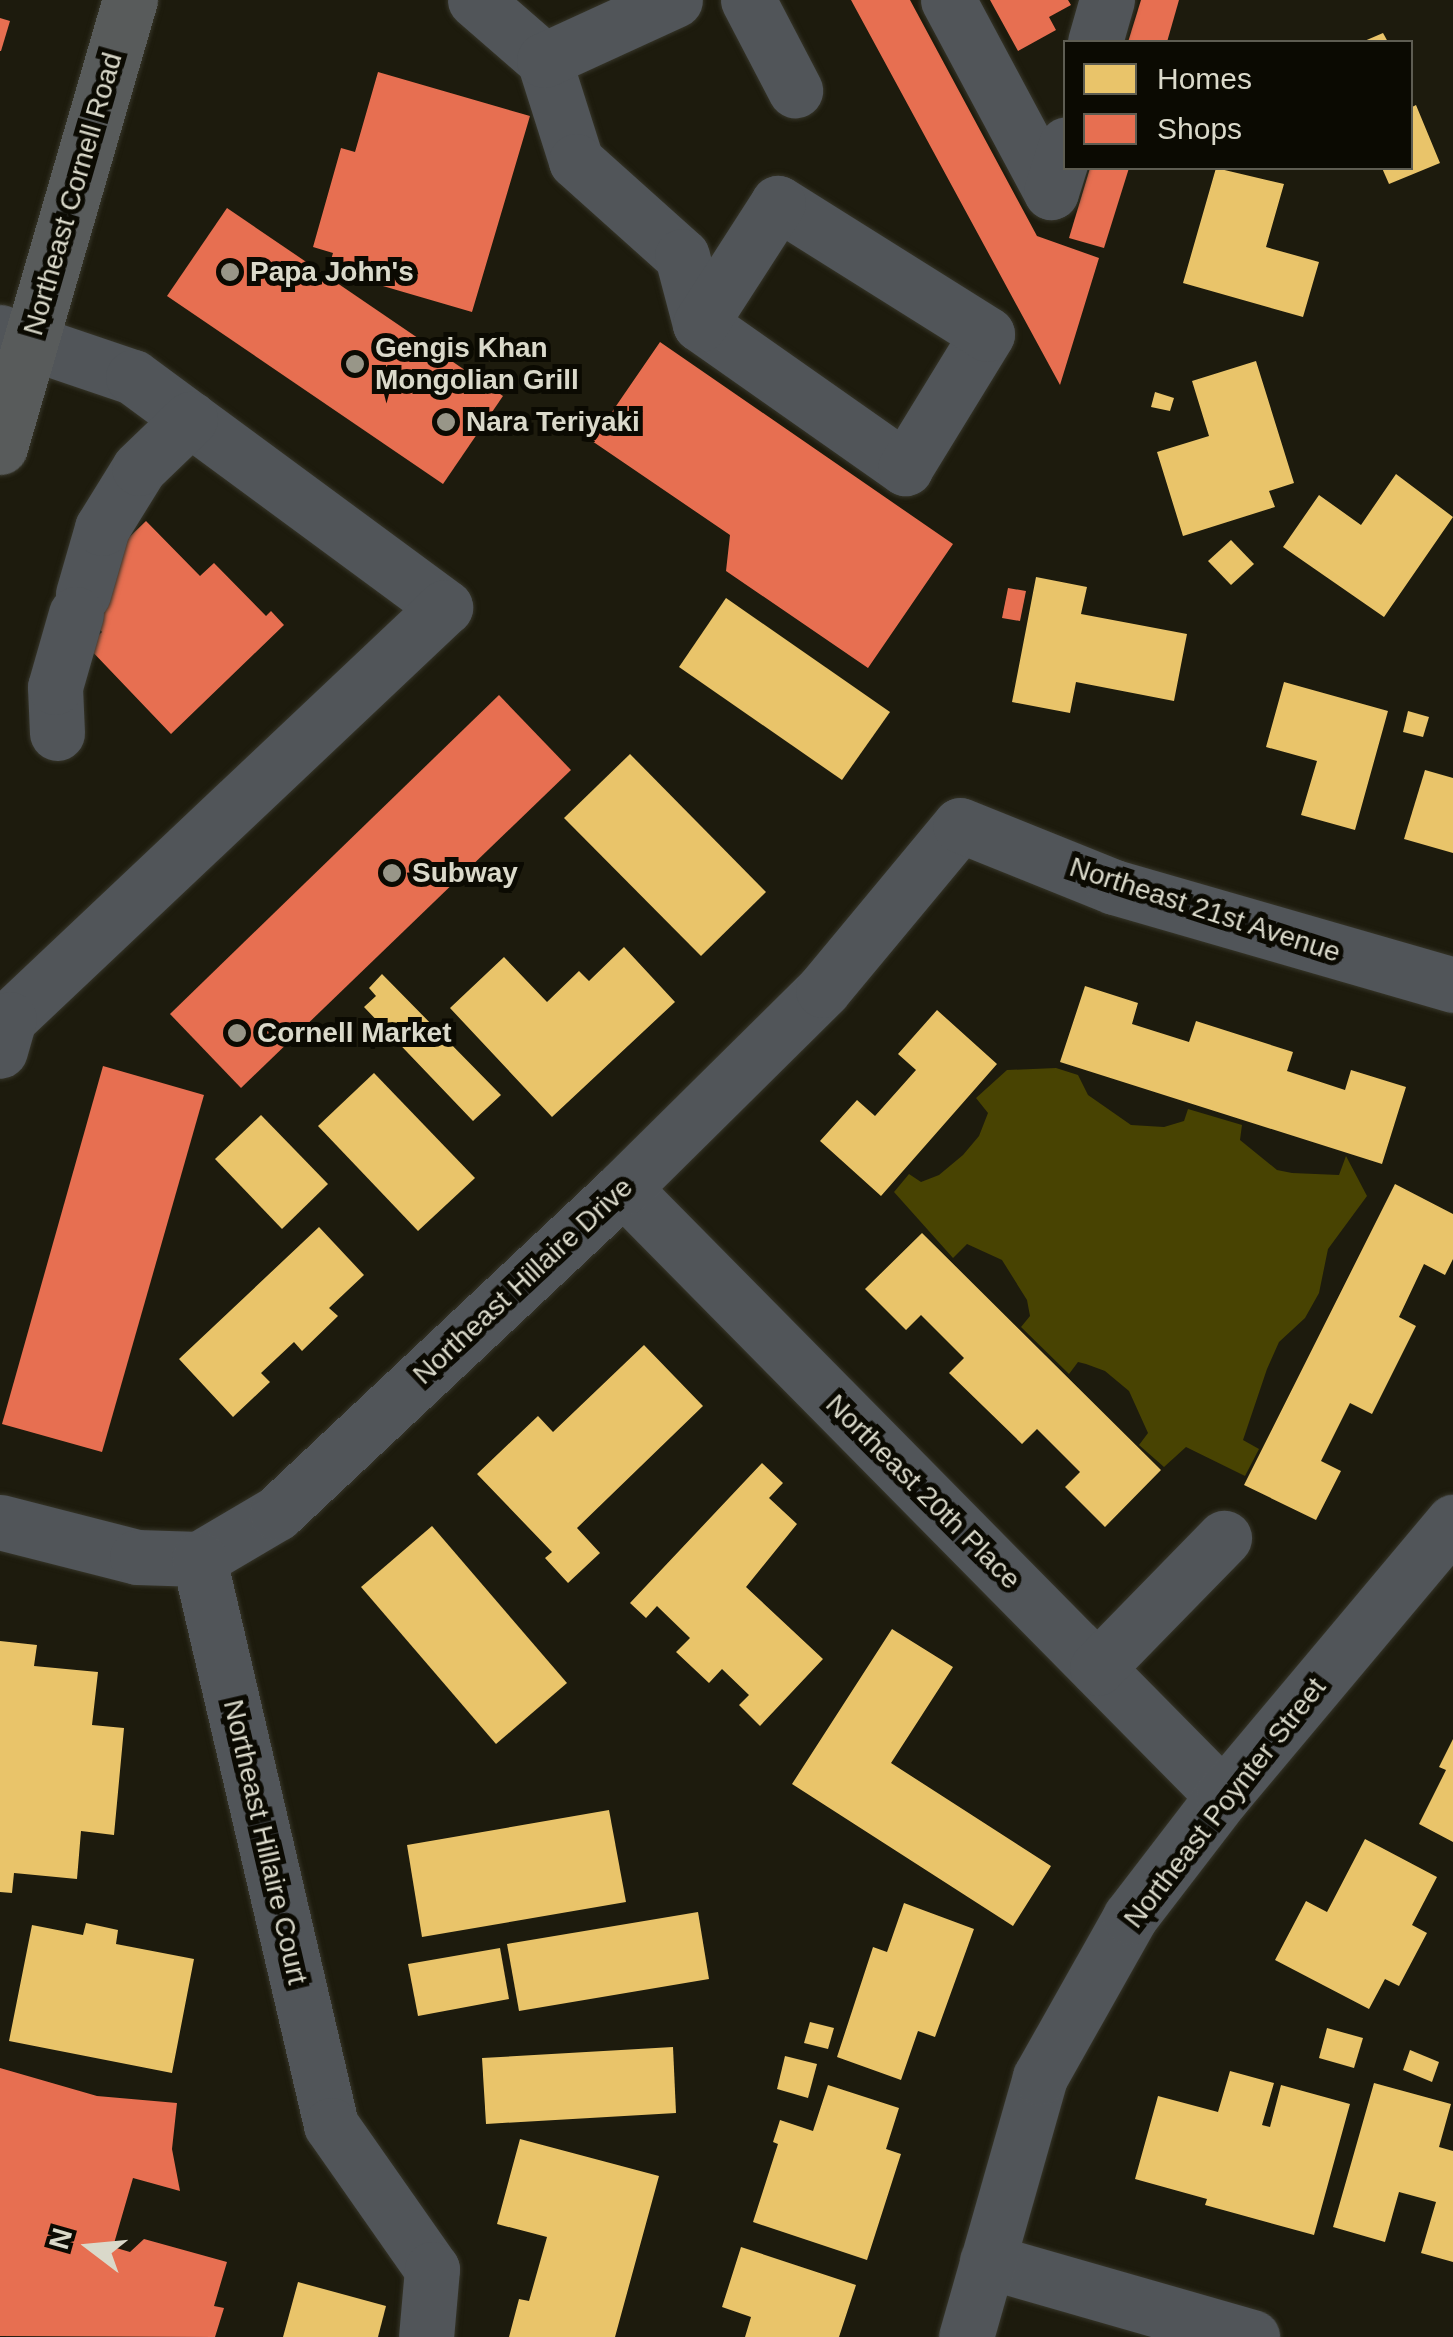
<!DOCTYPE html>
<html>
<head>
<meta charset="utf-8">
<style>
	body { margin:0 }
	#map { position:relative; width:1453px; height:2337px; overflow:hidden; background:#1d1b0d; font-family:Helvetica,sans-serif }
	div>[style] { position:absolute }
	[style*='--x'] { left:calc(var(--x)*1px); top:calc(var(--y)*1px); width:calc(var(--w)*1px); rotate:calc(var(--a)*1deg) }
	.green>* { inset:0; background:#484302 }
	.homes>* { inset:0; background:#e9c46a }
	.shops>* { inset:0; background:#e76f51 }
	.roads { filter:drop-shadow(0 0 2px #363529) drop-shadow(0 0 2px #363529) }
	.minor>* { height:55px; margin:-27.5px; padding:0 27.5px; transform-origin:27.5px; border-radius:27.5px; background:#515559 }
	.highway>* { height:55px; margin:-27.5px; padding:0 27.5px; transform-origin:27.5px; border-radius:27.5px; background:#585b5b }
	.dots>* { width:28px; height:28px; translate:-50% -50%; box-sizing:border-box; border:5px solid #0b0a02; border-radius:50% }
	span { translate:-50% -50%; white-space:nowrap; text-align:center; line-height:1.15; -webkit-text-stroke:10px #0b0a02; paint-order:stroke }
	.street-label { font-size:28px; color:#dad9ca }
	.poi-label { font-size:28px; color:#dad9ca; font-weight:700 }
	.left { translate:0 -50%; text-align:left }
	.legend { position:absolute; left:1063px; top:40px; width:350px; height:130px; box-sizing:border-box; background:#0b0a02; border:2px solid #5e5d52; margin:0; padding:12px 18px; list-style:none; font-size:30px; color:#dad9ca }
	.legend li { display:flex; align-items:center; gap:20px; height:50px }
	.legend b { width:50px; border:2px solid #5e5d52 }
	.north { position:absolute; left:40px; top:2197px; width:100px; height:100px; -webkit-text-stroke:8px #0b0a02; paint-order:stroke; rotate:286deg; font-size:28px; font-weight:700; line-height:40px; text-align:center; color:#dad9ca }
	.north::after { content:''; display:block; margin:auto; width:35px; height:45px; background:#dad9ca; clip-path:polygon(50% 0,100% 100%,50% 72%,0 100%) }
</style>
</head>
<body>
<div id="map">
	<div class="green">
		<div style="clip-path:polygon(1056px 1068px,1078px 1075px,1088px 1095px,1131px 1125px,1164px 1127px,1184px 1121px,1188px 1109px,1242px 1125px,1240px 1140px,1277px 1170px,1292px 1173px,1339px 1175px,1346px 1156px,1367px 1196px,1328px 1249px,1319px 1293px,1305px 1318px,1279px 1342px,1267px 1369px,1243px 1440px,1259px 1449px,1245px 1476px,1186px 1447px,1164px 1467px,1139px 1445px,1148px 1433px,1129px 1391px,1105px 1371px,1086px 1364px,1078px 1362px,1069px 1374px,1021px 1327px,1030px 1316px,1027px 1300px,1002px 1260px,967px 1244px,953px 1258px,894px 1192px,909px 1174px,921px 1182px,939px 1175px,963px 1155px,979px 1136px,988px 1113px,976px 1098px,1007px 1070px)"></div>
	</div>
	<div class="homes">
		<div style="clip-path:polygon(1383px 33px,1388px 42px,1362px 42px)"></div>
		<div style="clip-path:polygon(1416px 105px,1440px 163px,1389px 184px,1382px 168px,1410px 168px,1410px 108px)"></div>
		<div style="clip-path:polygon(1216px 168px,1284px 184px,1266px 247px,1319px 262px,1303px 317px,1183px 283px)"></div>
		<div style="clip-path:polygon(1256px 361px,1294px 483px,1269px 491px,1275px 507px,1183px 536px,1157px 452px,1209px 436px,1192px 381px)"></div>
		<div style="clip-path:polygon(1155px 392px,1174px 398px,1170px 411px,1151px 407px)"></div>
		<div style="clip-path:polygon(1396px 474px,1453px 517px,1384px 617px,1283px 547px,1319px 495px,1361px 525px)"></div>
		<div style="clip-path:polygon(1231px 540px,1254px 564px,1231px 585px,1208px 561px)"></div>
		<div style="clip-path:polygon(1036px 577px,1087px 587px,1081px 614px,1187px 634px,1174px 701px,1076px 682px,1070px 713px,1012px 702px)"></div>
		<div style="clip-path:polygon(726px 598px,890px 712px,842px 780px,679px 667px)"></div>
		<div style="clip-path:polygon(1284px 682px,1388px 711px,1355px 830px,1301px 815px,1317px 761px,1266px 747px)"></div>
		<div style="clip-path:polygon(1408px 711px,1429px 717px,1423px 737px,1403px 732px)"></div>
		<div style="clip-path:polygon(630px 754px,766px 892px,701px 956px,564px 818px)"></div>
		<div style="clip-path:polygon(1425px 770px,1453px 778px,1453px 853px,1404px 839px)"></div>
		<div style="clip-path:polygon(624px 947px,675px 1002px,552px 1117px,450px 1008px,504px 957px,547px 1002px,579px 971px,589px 981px)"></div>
		<div style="clip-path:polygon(382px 974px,501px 1095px,473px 1121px,364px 1007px,376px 996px,369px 988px)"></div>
		<div style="clip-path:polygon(1085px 986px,1138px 1003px,1132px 1024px,1189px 1042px,1196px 1021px,1293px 1052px,1287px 1071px,1345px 1090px,1351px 1070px,1406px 1087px,1382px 1164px,1060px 1062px)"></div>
		<div style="clip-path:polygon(937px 1010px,997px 1064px,881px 1196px,820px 1141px,857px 1100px,875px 1116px,916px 1070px,898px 1054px)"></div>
		<div style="clip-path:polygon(374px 1073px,475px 1178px,418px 1231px,318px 1126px)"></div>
		<div style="clip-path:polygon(261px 1115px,328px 1184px,282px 1229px,215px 1159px)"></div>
		<div style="clip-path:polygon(1395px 1184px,1453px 1214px,1453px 1259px,1445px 1275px,1424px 1264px,1399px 1317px,1416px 1326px,1372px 1414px,1350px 1403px,1321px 1461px,1341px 1471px,1316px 1520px,1244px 1485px)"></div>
		<div style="clip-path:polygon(319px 1227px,364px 1275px,329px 1308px,338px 1316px,302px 1351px,294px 1342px,261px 1373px,270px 1382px,233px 1417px,179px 1359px)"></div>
		<div style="clip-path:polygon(922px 1233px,1161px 1470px,1105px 1527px,1065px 1487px,1080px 1472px,1037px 1429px,1022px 1444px,949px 1373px,964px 1358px,921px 1315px,906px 1330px,865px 1289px)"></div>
		<div style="clip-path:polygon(644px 1345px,703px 1406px,577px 1528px,600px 1553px,568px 1583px,545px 1558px,552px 1552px,477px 1474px,538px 1416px,553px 1432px)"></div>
		<div style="clip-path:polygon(762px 1463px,783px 1483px,769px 1498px,797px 1524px,746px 1587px,823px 1659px,760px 1726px,739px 1705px,749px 1695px,722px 1669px,709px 1683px,676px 1652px,690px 1638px,657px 1606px,646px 1618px,630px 1603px)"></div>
		<div style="clip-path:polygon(432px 1526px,567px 1683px,496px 1744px,361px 1587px)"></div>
		<div style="clip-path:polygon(892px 1629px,953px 1667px,891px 1763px,1051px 1866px,1013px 1926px,792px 1784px)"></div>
		<div style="clip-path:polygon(0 1641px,37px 1645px,34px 1666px,98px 1672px,92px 1725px,124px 1728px,114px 1835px,81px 1831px,77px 1879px,14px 1873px,12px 1893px,0 1892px)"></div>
		<div style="clip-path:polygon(1453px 1739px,1453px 1842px,1419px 1824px,1446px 1770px,1439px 1767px)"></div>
		<div style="clip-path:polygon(609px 1810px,626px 1902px,422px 1937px,407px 1845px)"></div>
		<div style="clip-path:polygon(1365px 1839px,1437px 1877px,1412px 1925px,1427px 1933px,1399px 1986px,1385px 1979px,1369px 2009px,1275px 1960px,1306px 1901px,1327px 1912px)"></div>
		<div style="clip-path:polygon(904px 1903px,974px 1929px,935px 2037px,918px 2031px,901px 2080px,837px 2057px,873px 1947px,887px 1952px)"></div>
		<div style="clip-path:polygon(698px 1912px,709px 1979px,519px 2011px,507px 1944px)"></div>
		<div style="clip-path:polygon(86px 1923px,118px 1930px,116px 1944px,194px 1959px,172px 2073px,9px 2041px,32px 1925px,83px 1935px)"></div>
		<div style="clip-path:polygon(500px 1948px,509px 1999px,418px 2016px,408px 1964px)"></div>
		<div style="clip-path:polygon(810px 2022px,834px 2028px,828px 2049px,804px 2043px)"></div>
		<div style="clip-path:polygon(1327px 2028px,1363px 2038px,1354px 2068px,1319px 2058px)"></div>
		<div style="clip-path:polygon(673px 2047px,676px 2113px,486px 2124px,482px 2058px)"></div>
		<div style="clip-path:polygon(1410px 2050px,1439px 2062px,1432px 2082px,1403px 2070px)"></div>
		<div style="clip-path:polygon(785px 2056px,817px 2064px,808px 2098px,777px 2089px)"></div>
		<div style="clip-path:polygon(1230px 2071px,1274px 2083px,1262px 2125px,1270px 2127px,1281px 2085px,1350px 2104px,1314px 2235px,1205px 2205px,1207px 2199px,1135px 2179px,1158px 2096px,1218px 2112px)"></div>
		<div style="clip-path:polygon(1374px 2083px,1451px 2104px,1439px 2147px,1453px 2151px,1453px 2262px,1421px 2253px,1436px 2202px,1399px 2192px,1385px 2242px,1333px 2227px)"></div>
		<div style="clip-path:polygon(828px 2085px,899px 2108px,886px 2149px,901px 2154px,867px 2260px,753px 2222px,778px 2144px,773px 2142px,780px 2120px,813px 2131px)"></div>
		<div style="clip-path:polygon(520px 2139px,659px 2176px,615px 2337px,509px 2337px,519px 2299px,529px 2301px,547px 2237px,497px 2224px)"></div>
		<div style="clip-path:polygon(741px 2247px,856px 2285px,839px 2337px,745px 2337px,751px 2317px,722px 2307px)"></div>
		<div style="clip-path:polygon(298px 2282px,386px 2306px,378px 2337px,283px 2337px)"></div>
	</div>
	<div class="shops">
		<div style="clip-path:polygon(851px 0,910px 0,1037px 236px,1099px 258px,1060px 385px)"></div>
		<div style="clip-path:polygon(990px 0,1068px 0,1071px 5px,1049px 17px,1056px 30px,1018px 51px)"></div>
		<div style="clip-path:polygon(1141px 0,1179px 0,1167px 42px,1128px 42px)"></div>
		<div style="clip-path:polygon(0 18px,10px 21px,1px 51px,0 51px)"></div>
		<div style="clip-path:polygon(378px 72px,530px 116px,472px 312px,328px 270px,333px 253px,313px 247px,341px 148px,355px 152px)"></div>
		<div style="clip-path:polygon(1090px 168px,1129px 168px,1104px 248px,1069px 238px)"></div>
		<div style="clip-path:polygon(227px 208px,503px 396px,443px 484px,167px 296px)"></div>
		<div style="clip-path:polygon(660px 342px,953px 544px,868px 668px,726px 571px,730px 535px,592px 441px)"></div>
		<div style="clip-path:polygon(146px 521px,200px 576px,214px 563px,266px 616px,271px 611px,284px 625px,171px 734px,87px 646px,102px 632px,88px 617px,117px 549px)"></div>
		<div style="clip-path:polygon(1008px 588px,1026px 591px,1020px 621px,1002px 618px)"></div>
		<div style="clip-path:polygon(499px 695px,571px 770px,241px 1088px,170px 1014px)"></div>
		<div style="clip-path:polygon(103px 1066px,204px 1095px,102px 1452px,2px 1424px)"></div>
		<div style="clip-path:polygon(0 2068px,97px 2096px,177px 2103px,172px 2149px,180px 2191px,133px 2178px,113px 2247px,130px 2252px,144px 2239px,227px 2262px,214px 2306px,224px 2308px,215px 2337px,0 2336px)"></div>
	</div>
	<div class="roads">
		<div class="minor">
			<div style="--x:475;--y:0;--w:91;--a:41"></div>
			<div style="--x:544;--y:60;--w:106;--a:72.4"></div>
			<div style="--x:576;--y:161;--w:142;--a:41.9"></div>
			<div style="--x:682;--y:256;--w:70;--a:75.2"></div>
			<div style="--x:700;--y:324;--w:251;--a:35.1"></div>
			<div style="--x:905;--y:468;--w:157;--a:-58.5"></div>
			<div style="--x:987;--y:334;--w:247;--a:-147.9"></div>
			<div style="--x:778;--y:203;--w:144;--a:122.8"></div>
			<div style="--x:748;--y:0;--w:102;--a:62.4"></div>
			<div style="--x:948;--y:0;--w:218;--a:61.8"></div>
			<div style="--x:1051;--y:192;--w:50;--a:-72.6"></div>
			<div style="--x:1095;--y:42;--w:44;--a:-74.1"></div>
			<div style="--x:544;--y:60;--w:144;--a:-24.6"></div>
			<div style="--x:0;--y:332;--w:140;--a:18.7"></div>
			<div style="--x:133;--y:377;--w:388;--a:36.4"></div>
			<div style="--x:445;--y:607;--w:600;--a:136.62"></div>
			<div style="--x:9;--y:1019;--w:33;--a:106"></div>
			<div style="--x:83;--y:594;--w:69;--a:-73.9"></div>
			<div style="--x:102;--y:528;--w:70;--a:-58.3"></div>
			<div style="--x:139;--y:468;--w:71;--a:-43.9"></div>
			<div style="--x:57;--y:733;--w:46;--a:-92.5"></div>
			<div style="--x:55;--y:687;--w:76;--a:-74"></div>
			<div style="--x:623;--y:1188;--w:854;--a:45.38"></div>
			<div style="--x:0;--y:1522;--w:141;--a:14.3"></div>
			<div style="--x:137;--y:1557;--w:62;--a:1.8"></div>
			<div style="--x:199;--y:1559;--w:91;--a:-30.5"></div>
			<div style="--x:277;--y:1513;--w:475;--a:-43.2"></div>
			<div style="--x:623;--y:1188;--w:281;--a:-44.7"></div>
			<div style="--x:823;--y:990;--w:214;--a:-50.3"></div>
			<div style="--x:960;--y:825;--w:166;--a:21.9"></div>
			<div style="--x:1114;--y:887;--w:353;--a:16.1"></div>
			<div style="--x:199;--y:1559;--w:581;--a:76.87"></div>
			<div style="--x:331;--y:2125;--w:176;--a:55"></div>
			<div style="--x:432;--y:2269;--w:68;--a:95"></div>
			<div style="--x:1097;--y:1668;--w:182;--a:-45.7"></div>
			<div style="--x:987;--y:2261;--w:276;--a:16"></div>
			<div style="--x:966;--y:2337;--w:270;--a:-74.1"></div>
			<div style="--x:1040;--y:2077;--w:184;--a:-60.6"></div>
			<div style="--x:1130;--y:1917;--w:153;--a:-52.5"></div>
			<div style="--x:1223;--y:1796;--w:358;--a:-50"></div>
		</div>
		<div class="highway">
			<div style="--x:0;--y:447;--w:466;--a:-73.8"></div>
		</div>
	</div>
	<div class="dots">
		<div style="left:230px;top:272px;background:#989688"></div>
		<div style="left:355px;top:364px;background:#989688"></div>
		<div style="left:446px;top:422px;background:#989688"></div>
		<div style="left:392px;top:873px;background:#989688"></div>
		<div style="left:237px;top:1033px;background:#989688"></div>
	</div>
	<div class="street-label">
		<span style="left:73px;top:194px;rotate:-74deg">Northeast Cornell Road</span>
		<span style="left:1205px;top:910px;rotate:18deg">Northeast 21st Avenue</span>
		<span style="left:523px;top:1281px;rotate:-43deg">Northeast Hillaire Drive</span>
		<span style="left:923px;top:1492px;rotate:45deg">Northeast 20th Place</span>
		<span style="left:1225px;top:1803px;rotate:-52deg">Northeast Poynter Street</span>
		<span style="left:265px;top:1842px;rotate:77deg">Northeast Hillaire Court</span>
	</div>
	<div class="poi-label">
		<span class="left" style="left:250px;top:272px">Papa John's</span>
		<span class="left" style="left:375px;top:364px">Gengis Khan<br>Mongolian Grill</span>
		<span class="left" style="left:466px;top:422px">Nara Teriyaki</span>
		<span class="left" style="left:412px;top:873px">Subway</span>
		<span class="left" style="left:257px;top:1033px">Cornell Market</span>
	</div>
	<ul class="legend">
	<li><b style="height:28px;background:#e9c46a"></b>Homes</li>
	<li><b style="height:28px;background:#e76f51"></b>Shops</li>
	</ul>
	<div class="north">N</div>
</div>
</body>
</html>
